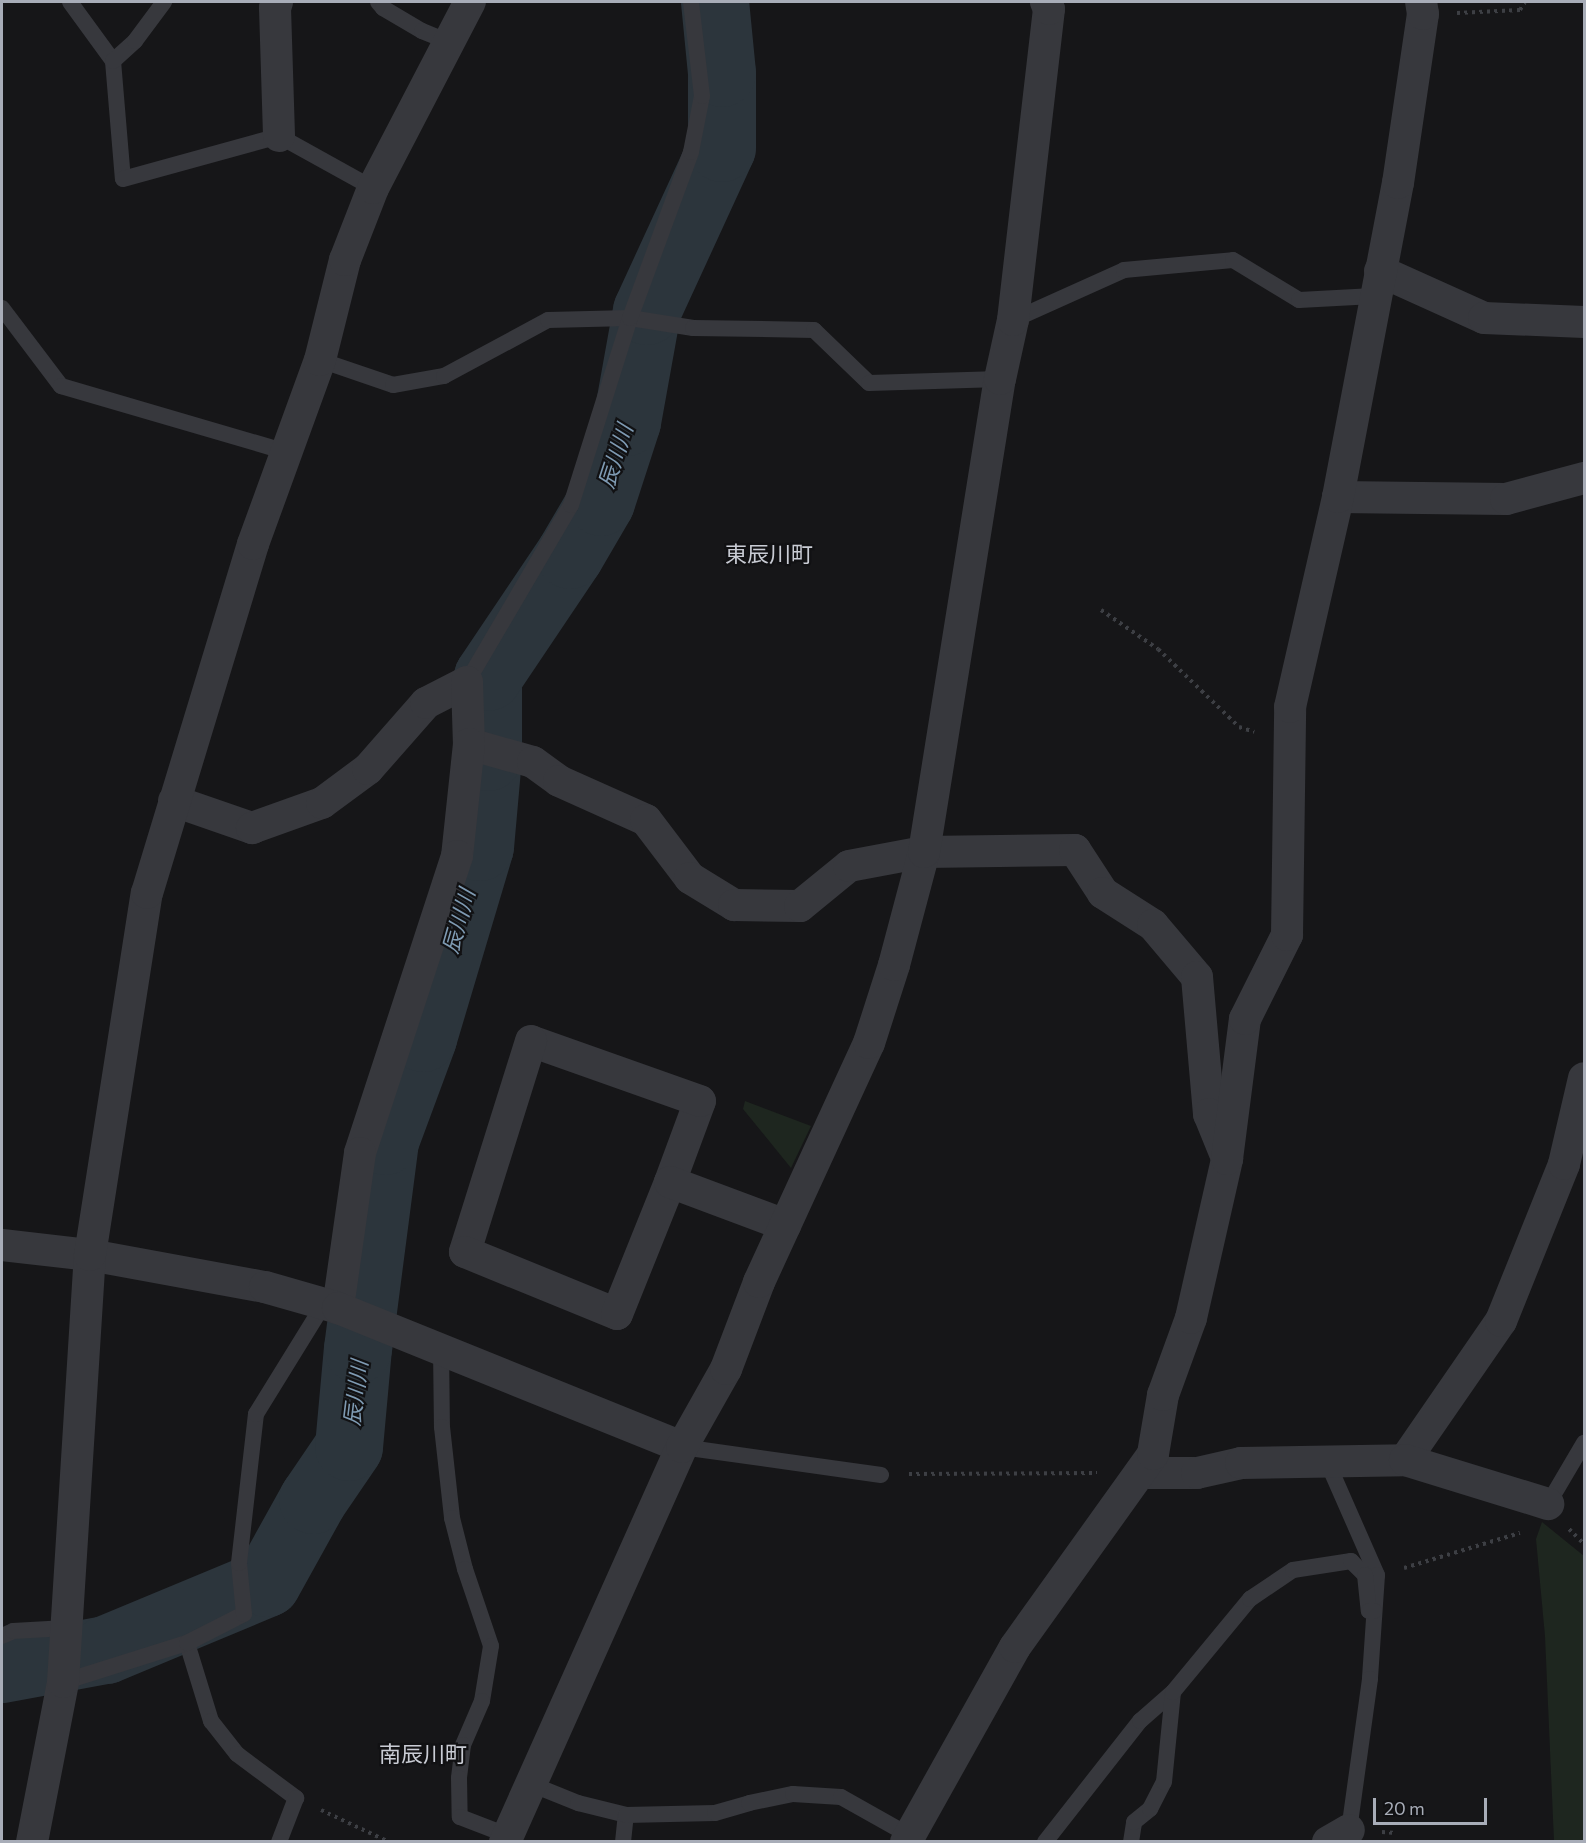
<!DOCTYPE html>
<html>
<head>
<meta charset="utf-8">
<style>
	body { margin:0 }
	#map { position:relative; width:1586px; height:1843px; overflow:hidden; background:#161618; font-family:Commissioner,"Noto Sans JP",sans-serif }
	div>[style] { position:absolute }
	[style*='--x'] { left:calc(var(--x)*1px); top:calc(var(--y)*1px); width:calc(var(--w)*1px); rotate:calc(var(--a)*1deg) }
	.green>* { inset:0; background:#1e261f }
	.river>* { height:68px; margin:-34px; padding:0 34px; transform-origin:34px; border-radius:34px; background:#2c353c }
	.path>* { height:4px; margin-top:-2px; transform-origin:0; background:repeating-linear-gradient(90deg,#3d3f44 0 3px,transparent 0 7.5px) }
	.lane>* { height:16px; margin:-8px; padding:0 8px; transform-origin:8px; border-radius:8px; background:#37383d }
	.street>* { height:32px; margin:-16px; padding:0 16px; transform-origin:16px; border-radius:16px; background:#37383d }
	span { translate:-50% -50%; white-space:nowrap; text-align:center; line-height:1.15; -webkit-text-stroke:4.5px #111113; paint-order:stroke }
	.water-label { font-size:22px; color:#7f9bb3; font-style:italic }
	.neighbourhood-label { font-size:22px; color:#c9ccd4 }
	.frame { position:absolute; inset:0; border:3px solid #a8adb8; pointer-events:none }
	.scale { position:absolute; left:1373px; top:1798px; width:114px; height:27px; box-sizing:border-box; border:3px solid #a8adb8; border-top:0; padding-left:8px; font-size:18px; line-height:21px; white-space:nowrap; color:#a8adb8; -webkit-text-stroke:4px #111113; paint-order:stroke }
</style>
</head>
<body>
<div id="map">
	<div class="green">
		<div style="clip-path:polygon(745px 1101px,811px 1126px,791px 1168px,743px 1109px)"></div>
		<div style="clip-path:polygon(1542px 1522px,1584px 1556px,1584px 1841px,1554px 1841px,1545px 1636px,1536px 1539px)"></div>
	</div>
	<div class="river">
		<div style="--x:2;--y:1669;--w:106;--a:-10.4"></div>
		<div style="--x:106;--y:1650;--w:174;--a:-22.6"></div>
		<div style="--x:267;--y:1583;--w:95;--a:-61"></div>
		<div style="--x:313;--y:1500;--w:64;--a:-55.8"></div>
		<div style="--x:349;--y:1447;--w:98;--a:-84.8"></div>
		<div style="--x:358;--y:1349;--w:210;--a:-82.6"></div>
		<div style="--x:385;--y:1141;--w:110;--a:-69.7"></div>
		<div style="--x:423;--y:1038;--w:199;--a:-73.4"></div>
		<div style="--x:480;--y:847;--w:90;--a:-84.9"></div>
		<div style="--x:488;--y:757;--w:80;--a:-90"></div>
		<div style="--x:488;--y:677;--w:147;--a:-56.1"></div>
		<div style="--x:570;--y:555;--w:61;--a:-59.7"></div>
		<div style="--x:601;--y:502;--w:84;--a:-72"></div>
		<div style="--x:627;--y:422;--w:113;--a:-79.8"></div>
		<div style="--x:647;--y:311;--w:179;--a:-65.3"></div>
		<div style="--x:722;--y:148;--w:75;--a:-90"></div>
		<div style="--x:722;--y:73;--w:71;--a:-95.6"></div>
	</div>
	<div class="path">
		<div style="--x:1457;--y:13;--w:63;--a:-2.7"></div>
		<div style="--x:1520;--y:10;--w:9;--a:-58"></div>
		<div style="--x:1101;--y:610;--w:69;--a:34.4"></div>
		<div style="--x:1158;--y:649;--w:112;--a:43.9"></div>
		<div style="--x:1239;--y:727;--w:16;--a:18"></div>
		<div style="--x:909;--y:1474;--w:188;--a:-0.3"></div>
		<div style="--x:1569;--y:1529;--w:21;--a:45"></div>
		<div style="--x:1404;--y:1568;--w:121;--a:-16.8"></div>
		<div style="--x:321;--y:1810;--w:75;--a:25.2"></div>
		<div style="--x:1382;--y:1832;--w:14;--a:4"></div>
	</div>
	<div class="lane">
		<div style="--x:70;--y:2;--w:73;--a:53.9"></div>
		<div style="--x:113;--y:61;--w:118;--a:85.2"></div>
		<div style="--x:123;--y:179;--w:162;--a:-15.4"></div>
		<div style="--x:279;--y:136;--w:107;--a:29"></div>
		<div style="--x:378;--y:2;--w:8;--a:50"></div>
		<div style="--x:383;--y:8;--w:45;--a:30.5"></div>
		<div style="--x:422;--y:31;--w:29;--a:22"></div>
		<div style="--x:113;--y:61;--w:30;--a:-42"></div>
		<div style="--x:135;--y:41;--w:49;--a:-53.4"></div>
		<div style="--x:2;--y:308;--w:98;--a:52.9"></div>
		<div style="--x:61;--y:386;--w:235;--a:16.3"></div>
		<div style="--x:1013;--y:320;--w:122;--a:-24.2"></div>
		<div style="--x:1124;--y:270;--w:109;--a:-5.2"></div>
		<div style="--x:1233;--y:260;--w:77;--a:31.2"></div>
		<div style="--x:1299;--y:300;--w:75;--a:-3.1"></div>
		<div style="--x:320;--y:360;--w:77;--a:18.9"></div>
		<div style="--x:393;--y:385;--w:52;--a:-10"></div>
		<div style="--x:444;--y:376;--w:118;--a:-28.3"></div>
		<div style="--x:548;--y:320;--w:82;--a:-1.4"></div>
		<div style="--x:630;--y:318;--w:64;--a:9"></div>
		<div style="--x:693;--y:328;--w:121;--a:0.9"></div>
		<div style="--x:814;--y:330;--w:76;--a:43.9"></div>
		<div style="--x:869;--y:383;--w:131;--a:-1.7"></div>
		<div style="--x:467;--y:682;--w:205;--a:-59.6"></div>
		<div style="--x:571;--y:505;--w:196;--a:-72.5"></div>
		<div style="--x:630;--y:318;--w:177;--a:-69.8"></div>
		<div style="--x:691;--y:152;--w:57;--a:-78.9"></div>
		<div style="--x:702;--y:96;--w:95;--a:-96.7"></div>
		<div style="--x:441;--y:1348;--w:79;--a:89.3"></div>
		<div style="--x:442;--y:1427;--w:92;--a:83.7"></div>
		<div style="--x:452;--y:1518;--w:53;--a:75.7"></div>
		<div style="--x:465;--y:1569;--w:81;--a:71.3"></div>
		<div style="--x:491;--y:1646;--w:56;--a:99.3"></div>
		<div style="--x:482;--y:1701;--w:48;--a:113.4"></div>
		<div style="--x:463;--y:1745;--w:33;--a:97"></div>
		<div style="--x:459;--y:1778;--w:39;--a:89"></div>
		<div style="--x:460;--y:1817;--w:50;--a:21"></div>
		<div style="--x:682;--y:1447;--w:201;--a:8"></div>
		<div style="--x:1326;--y:1459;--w:127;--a:66.3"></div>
		<div style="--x:1377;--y:1575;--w:104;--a:93.9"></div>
		<div style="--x:1370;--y:1679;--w:152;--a:97.9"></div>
		<div style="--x:1548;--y:1504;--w:71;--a:-59.5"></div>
		<div style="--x:2;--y:1636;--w:12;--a:-24"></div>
		<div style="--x:13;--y:1631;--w:53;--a:-3.2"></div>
		<div style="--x:187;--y:1643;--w:82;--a:72.9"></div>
		<div style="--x:211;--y:1721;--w:42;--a:51.8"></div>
		<div style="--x:237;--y:1754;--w:74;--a:36.7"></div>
		<div style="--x:296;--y:1798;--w:47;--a:111.1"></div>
		<div style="--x:63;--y:1682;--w:130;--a:-17.5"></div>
		<div style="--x:187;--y:1643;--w:64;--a:-27"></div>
		<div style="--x:244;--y:1614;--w:51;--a:-95.6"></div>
		<div style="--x:239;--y:1563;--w:150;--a:-83.5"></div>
		<div style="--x:256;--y:1414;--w:129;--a:-58.3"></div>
		<div style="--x:531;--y:1784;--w:51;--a:22"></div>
		<div style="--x:578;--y:1803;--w:49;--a:14"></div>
		<div style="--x:623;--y:1842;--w:27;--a:-84"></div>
		<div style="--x:626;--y:1815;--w:89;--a:-1.3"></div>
		<div style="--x:715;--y:1813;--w:35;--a:-16"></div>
		<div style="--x:749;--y:1803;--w:45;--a:-11.6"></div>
		<div style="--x:793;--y:1794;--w:48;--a:3.6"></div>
		<div style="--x:841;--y:1797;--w:84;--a:29.3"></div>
		<div style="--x:1045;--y:1842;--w:154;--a:-51.9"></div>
		<div style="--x:1140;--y:1721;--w:44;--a:-41.3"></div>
		<div style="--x:1131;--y:1842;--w:20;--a:-81"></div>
		<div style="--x:1134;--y:1822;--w:21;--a:-39"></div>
		<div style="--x:1150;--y:1809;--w:30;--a:-63"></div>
		<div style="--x:1164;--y:1782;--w:90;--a:-84.3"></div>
		<div style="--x:1173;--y:1692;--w:121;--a:-50.4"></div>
		<div style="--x:1250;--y:1599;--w:52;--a:-34"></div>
		<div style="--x:1293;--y:1570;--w:59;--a:-8.8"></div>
		<div style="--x:1351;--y:1561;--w:20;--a:45"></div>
		<div style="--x:1365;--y:1575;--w:36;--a:84"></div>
		<div style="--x:1369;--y:1611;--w:5;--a:0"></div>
	</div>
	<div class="street">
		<div style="--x:277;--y:2;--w:6;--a:108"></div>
		<div style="--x:275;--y:8;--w:128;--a:88.2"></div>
		<div style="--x:1380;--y:271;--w:114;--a:24.3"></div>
		<div style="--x:1484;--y:318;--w:100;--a:2.3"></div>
		<div style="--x:1338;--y:497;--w:168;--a:0.7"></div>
		<div style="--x:1506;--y:499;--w:81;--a:-15.1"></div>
		<div style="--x:469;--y:744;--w:66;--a:15.7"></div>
		<div style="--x:533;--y:762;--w:32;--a:36"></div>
		<div style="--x:559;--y:781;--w:95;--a:24.1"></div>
		<div style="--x:646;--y:820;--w:73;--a:52.8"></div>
		<div style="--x:690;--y:878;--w:52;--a:31.5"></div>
		<div style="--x:734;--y:905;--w:66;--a:0.9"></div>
		<div style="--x:800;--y:906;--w:63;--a:-39.2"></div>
		<div style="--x:849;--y:866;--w:76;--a:-10.6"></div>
		<div style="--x:924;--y:852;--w:151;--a:-0.8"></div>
		<div style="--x:1075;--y:850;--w:51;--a:56.9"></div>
		<div style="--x:1103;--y:893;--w:59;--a:32.6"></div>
		<div style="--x:1153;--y:925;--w:68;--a:49.8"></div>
		<div style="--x:1197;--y:977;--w:138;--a:85"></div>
		<div style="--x:1209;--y:1114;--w:48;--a:67.8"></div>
		<div style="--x:174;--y:801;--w:83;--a:19.1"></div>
		<div style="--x:252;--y:828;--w:74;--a:-19.7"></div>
		<div style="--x:322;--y:803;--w:57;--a:-36.5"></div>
		<div style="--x:368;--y:769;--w:88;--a:-48.7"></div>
		<div style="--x:426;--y:703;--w:46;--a:-27.1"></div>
		<div style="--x:467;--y:682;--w:62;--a:88.2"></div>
		<div style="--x:469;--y:744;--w:113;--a:96.1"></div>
		<div style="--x:457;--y:856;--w:312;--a:108.1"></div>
		<div style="--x:360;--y:1153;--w:157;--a:98.1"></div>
		<div style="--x:670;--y:1182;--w:86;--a:-69.7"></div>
		<div style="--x:700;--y:1101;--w:179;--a:-160.5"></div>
		<div style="--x:531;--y:1041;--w:221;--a:107.4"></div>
		<div style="--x:465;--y:1252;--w:164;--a:22.2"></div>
		<div style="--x:617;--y:1314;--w:142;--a:-68.1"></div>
		<div style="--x:670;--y:1182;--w:123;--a:20.5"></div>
		<div style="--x:2;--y:1245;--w:89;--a:6.5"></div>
		<div style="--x:90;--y:1255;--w:178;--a:10.4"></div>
		<div style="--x:265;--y:1287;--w:76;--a:16"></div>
		<div style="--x:338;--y:1308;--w:371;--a:22"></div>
		<div style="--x:1405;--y:1460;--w:169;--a:-55.4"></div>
		<div style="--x:1501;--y:1321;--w:169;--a:-68.1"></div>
		<div style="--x:1564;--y:1164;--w:88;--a:-76.9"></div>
		<div style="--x:1140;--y:1473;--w:57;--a:0"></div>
		<div style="--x:1197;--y:1473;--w:45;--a:-12.8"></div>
		<div style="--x:1241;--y:1463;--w:164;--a:-1"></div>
		<div style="--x:1405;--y:1460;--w:150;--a:17.1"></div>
		<div style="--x:32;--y:1842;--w:163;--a:-79"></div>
		<div style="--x:63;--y:1682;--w:428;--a:-86.4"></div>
		<div style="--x:90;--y:1255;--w:366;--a:-81.1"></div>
		<div style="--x:147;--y:893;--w:365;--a:-73.1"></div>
		<div style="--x:253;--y:544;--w:196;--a:-70"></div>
		<div style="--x:320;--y:360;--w:103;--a:-76"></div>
		<div style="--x:345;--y:260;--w:77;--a:-68.7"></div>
		<div style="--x:373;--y:188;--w:210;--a:-62.5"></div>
		<div style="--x:505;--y:1842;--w:433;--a:-65.9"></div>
		<div style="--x:682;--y:1447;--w:90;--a:-60.6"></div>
		<div style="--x:726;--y:1369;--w:93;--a:-69.2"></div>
		<div style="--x:759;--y:1282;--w:263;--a:-65.3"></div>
		<div style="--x:869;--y:1043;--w:82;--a:-72.2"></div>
		<div style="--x:894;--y:965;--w:117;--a:-75.1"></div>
		<div style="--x:924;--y:852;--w:479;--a:-80.9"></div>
		<div style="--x:1000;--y:379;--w:60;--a:-77.6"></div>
		<div style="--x:1013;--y:320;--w:313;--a:-83.4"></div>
		<div style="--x:1049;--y:9;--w:8;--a:-113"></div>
		<div style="--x:906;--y:1842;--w:223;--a:-60.8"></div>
		<div style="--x:1015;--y:1647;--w:237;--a:-54.4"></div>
		<div style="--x:1153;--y:1454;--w:60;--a:-80.4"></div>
		<div style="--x:1163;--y:1395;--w:82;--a:-70"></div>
		<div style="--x:1191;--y:1318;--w:163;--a:-77.2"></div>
		<div style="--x:1227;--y:1159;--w:141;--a:-82.7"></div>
		<div style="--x:1245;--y:1019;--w:94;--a:-63.4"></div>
		<div style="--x:1287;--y:935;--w:228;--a:-89.2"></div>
		<div style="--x:1290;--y:707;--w:215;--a:-77.1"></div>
		<div style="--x:1338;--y:497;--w:320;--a:-79.2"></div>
		<div style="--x:1398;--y:183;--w:171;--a:-81.6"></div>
		<div style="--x:1423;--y:14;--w:12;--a:-99"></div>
		<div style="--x:1328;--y:1842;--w:24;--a:-30"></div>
	</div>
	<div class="water-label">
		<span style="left:615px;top:456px;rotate:-72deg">辰川川</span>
		<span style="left:458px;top:921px;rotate:-74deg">辰川川</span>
		<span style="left:355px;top:1393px;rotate:-83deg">辰川川</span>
	</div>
	<div class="neighbourhood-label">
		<span style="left:769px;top:554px">東辰川町</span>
		<span style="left:423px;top:1754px">南辰川町</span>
	</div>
	<div class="frame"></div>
	<div class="scale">20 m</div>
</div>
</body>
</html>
